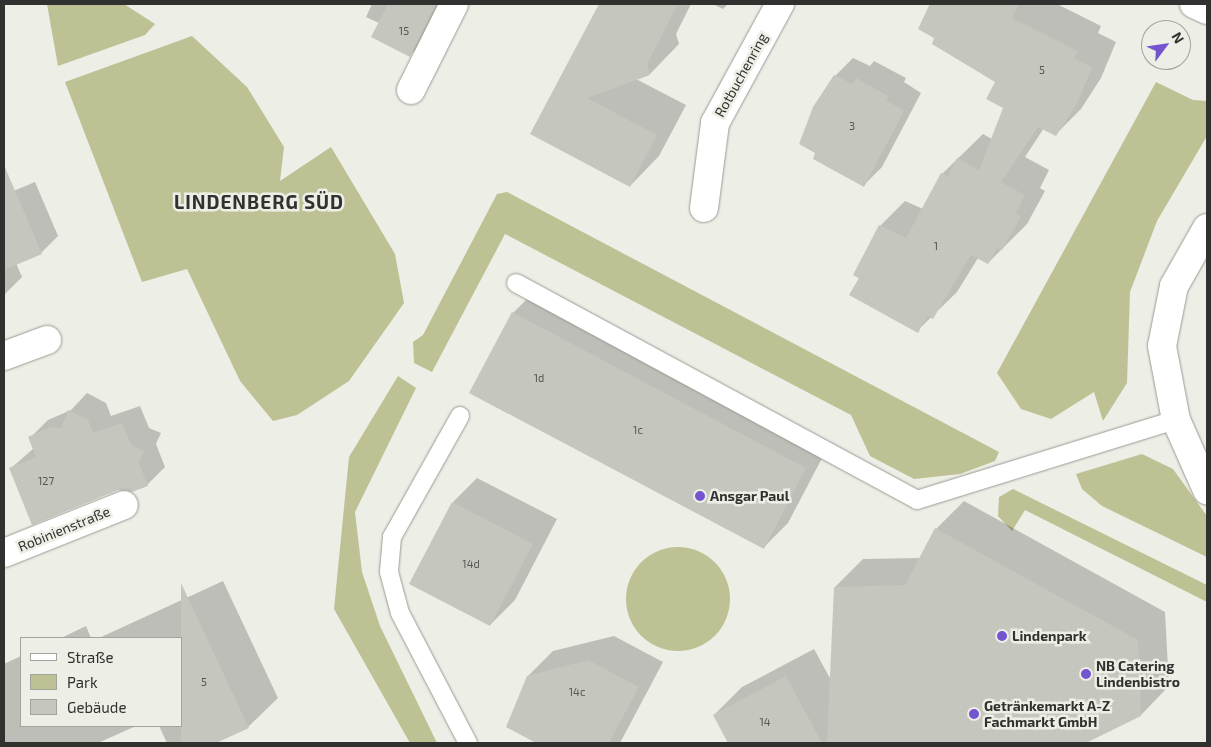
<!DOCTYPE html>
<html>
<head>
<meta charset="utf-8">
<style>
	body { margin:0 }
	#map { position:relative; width:1211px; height:747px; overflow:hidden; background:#edeee6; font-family:"Exo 2",sans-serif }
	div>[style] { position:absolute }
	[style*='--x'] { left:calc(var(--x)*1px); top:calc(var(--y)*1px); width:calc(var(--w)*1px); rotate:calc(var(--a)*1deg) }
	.green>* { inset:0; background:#bdc194 }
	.round { border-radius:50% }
	.shadow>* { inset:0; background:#0003 }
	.building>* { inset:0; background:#c5c6be }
	.roads { filter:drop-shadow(0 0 1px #9a9b94) drop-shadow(0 0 1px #9a9b94) }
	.lane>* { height:18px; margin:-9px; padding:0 9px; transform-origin:9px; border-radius:9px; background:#fff }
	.street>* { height:28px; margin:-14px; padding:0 14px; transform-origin:14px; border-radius:14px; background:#fff }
	.dots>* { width:14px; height:14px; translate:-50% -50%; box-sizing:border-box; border:2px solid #edeee6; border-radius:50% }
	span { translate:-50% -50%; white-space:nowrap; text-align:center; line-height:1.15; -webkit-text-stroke:5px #edeee6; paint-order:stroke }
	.number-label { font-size:11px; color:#565753 }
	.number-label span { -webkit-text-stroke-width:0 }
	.street-label { font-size:14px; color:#31322f }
	.poi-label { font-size:14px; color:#31322f; font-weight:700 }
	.left { translate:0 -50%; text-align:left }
	.district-label { font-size:19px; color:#31322f; font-weight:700; letter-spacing:1px }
	.frame { position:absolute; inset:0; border:5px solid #31322f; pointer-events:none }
	.legend { position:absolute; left:20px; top:637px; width:162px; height:90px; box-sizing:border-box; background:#edeee6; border:1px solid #a2a39d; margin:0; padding:6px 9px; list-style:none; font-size:15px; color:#31322f }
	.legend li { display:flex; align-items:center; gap:10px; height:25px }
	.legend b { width:25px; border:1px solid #a2a39d }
	.north { position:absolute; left:1141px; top:20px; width:50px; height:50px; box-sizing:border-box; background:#edeee6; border:1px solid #a2a39d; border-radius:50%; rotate:59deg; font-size:14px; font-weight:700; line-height:20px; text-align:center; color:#31322f }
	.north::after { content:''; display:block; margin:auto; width:18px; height:22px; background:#7555cf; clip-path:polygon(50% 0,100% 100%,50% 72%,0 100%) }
</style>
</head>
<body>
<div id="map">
	<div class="green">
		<div style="clip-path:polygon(47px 4px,124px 4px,155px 24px,145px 35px,58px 66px)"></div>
		<div style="clip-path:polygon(192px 36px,247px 87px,284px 147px,280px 181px,331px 147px,395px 254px,404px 303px,349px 381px,297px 415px,273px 421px,240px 381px,187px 269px,142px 282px,65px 82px)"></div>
		<div style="clip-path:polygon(1156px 82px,1193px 100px,1207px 101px,1207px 136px,1157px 221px,1130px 292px,1127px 383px,1103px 421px,1094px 392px,1051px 419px,1021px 409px,997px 373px)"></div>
		<div style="clip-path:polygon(507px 192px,999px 452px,995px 461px,960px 474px,914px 479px,870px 456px,851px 415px,505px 234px,432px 372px,414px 363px,413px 342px,423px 335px,497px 194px)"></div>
		<div style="clip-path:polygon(398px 376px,416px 388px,355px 512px,362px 572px,380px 626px,437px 743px,410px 743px,334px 609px,349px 457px)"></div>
		<div style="clip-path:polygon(1142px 454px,1173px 469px,1207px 516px,1207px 557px,1102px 506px,1082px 489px,1076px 474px)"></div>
		<div style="clip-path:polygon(1013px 489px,1207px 585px,1207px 602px,1025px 510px,1012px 531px,998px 516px,999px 497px)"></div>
		<div class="round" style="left:626px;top:547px;width:104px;height:104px"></div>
	</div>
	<div class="shadow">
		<div style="clip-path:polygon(372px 4px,447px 4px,433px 33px,410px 55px,379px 23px,366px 17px)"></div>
		<div style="clip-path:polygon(600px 4px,691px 4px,676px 34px,679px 44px,650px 74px,636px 79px,686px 105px,659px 156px,630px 186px,532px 133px)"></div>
		<div style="clip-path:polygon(713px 4px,728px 4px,723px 9px)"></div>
		<div style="clip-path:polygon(930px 4px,1057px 4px,1101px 26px,1098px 33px,1116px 42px,1101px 78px,1081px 109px,1056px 134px,1044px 128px,1025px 157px,1049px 170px,1040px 188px,1045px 191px,1027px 224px,988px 263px,978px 258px,957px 292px,917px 331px,855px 275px,880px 226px,905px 201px,923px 209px,942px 174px,983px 134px,992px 139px,1005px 107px,997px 81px,919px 28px)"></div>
		<div style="clip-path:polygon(853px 58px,870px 66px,874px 61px,906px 78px,904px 82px,921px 93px,882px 167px,864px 185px,835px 76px)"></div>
		<div style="clip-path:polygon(35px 182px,58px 236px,41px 253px,16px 263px,22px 277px,4px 295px,4px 195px)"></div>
		<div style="clip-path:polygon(538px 288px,830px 443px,788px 523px,763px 548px,513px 313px)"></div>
		<div style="clip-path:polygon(87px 393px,106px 403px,111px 416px,140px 406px,149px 428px,161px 433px,156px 444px,165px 467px,147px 485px,10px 469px,34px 448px,30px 438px,48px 420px,71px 410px)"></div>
		<div style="clip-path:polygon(477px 478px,557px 519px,515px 600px,490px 625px,453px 502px)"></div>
		<div style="clip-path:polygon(964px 501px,1165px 612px,1169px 686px,1141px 715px,1082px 743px,729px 743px,714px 715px,742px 687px,814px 649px,831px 680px,835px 587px,863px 559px,921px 558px,936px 529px)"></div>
		<div style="clip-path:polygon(223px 581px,278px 698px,248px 727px,213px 743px,167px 743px,159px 726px,181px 726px,181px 638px,99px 638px)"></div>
		<div style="clip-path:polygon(86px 626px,91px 638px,61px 638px)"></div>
		<div style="clip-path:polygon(614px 636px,663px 662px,620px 743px,539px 743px,508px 727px,528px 676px,553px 651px)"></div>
		<div style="clip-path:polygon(21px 656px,21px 726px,136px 726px,98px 743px,4px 743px,4px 664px)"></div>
	</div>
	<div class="building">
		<div style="clip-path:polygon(388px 4px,437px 4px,410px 57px,371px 37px)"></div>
		<div style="clip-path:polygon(599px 4px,678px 4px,647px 64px,650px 75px,587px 98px,657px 135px,630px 187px,530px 134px)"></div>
		<div style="clip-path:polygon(930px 4px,1019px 4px,1012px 18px,1078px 51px,1074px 58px,1092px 67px,1077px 104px,1056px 136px,1038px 127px,1001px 182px,1025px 195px,1016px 213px,1021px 216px,1002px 250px,997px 248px,988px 264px,971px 255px,933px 319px,927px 316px,918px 333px,849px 295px,859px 278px,853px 275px,879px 225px,906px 238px,941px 173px,948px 176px,957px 158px,979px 170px,1003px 108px,986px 99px,995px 82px,932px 44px,934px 38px,918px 29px)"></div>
		<div style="clip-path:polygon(834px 75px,853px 84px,856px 78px,888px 96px,886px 100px,904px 111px,864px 187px,813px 159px,815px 153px,799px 144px,813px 107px)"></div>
		<div style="clip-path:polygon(4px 165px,42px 254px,4px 270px)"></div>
		<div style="clip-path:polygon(512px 312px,806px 468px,764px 549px,469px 393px)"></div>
		<div style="clip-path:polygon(68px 410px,88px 420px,93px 433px,122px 423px,132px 446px,144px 451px,139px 463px,148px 486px,132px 492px,118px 490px,32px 525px,9px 468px,36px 457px,28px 437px,50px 427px,61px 428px)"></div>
		<div style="clip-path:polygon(452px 502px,533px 544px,490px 626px,409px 584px)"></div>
		<div style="clip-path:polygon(935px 528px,1138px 640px,1141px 716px,1086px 743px,827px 743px,834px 587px,905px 585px)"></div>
		<div style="clip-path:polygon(181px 583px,249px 728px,216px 743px,181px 743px)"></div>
		<div style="clip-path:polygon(588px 660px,639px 687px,609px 743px,536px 743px,506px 727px,527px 676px)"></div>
		<div style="clip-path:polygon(786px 676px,822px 743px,728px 743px,713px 715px)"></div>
	</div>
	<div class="roads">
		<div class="lane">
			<div style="--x:516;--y:283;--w:456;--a:28.4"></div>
			<div style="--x:917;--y:500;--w:271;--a:-17.2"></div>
			<div style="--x:460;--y:416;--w:139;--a:119.3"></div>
			<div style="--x:392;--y:537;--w:35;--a:95"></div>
			<div style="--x:389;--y:572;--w:42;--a:75"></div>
			<div style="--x:400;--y:613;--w:147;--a:62.4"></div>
		</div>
		<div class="street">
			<div style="--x:1194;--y:4;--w:14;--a:25"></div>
			<div style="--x:411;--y:90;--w:96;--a:-63.4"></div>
			<div style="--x:704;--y:208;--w:86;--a:-82.6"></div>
			<div style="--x:715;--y:123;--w:136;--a:-61.4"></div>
			<div style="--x:1207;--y:228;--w:67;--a:119.6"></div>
			<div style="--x:1174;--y:286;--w:61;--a:101.3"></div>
			<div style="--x:1162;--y:346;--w:75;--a:79.3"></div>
			<div style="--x:1176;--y:420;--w:77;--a:66.1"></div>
			<div style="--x:4;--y:356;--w:46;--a:-20.4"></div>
			<div style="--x:4;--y:553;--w:129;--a:-21.8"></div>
		</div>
	</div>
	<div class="dots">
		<div style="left:700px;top:496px;background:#7555cf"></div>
		<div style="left:1002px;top:636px;background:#7555cf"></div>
		<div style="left:1086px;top:674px;background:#7555cf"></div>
		<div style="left:974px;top:714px;background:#7555cf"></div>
	</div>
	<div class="number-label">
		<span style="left:404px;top:31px">15</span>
		<span style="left:1042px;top:70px">5</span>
		<span style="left:852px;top:126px">3</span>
		<span style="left:936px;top:246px">1</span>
		<span style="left:539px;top:378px">1d</span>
		<span style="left:638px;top:430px">1c</span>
		<span style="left:46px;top:481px">127</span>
		<span style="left:471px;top:564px">14d</span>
		<span style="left:204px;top:682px">5</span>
		<span style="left:577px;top:692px">14c</span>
		<span style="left:765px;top:722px">14</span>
	</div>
	<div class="street-label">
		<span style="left:741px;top:75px;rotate:-61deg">Rotbuchenring</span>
		<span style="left:64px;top:529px;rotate:-22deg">Robinienstraße</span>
	</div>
	<div class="poi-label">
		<span class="left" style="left:710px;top:496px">Ansgar Paul</span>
		<span class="left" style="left:1012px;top:636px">Lindenpark</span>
		<span class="left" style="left:1096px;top:674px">NB Catering<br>Lindenbistro</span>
		<span class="left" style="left:984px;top:714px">Getränkemarkt A-Z<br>Fachmarkt GmbH</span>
	</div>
	<div class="district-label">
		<span style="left:259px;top:202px">LINDENBERG SÜD</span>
	</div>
	<div class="frame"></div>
	<ul class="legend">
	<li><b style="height:6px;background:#fff"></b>Straße</li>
	<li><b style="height:14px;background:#bdc194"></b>Park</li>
	<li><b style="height:14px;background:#c5c6be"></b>Gebäude</li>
	</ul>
	<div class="north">N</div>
</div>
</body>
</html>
